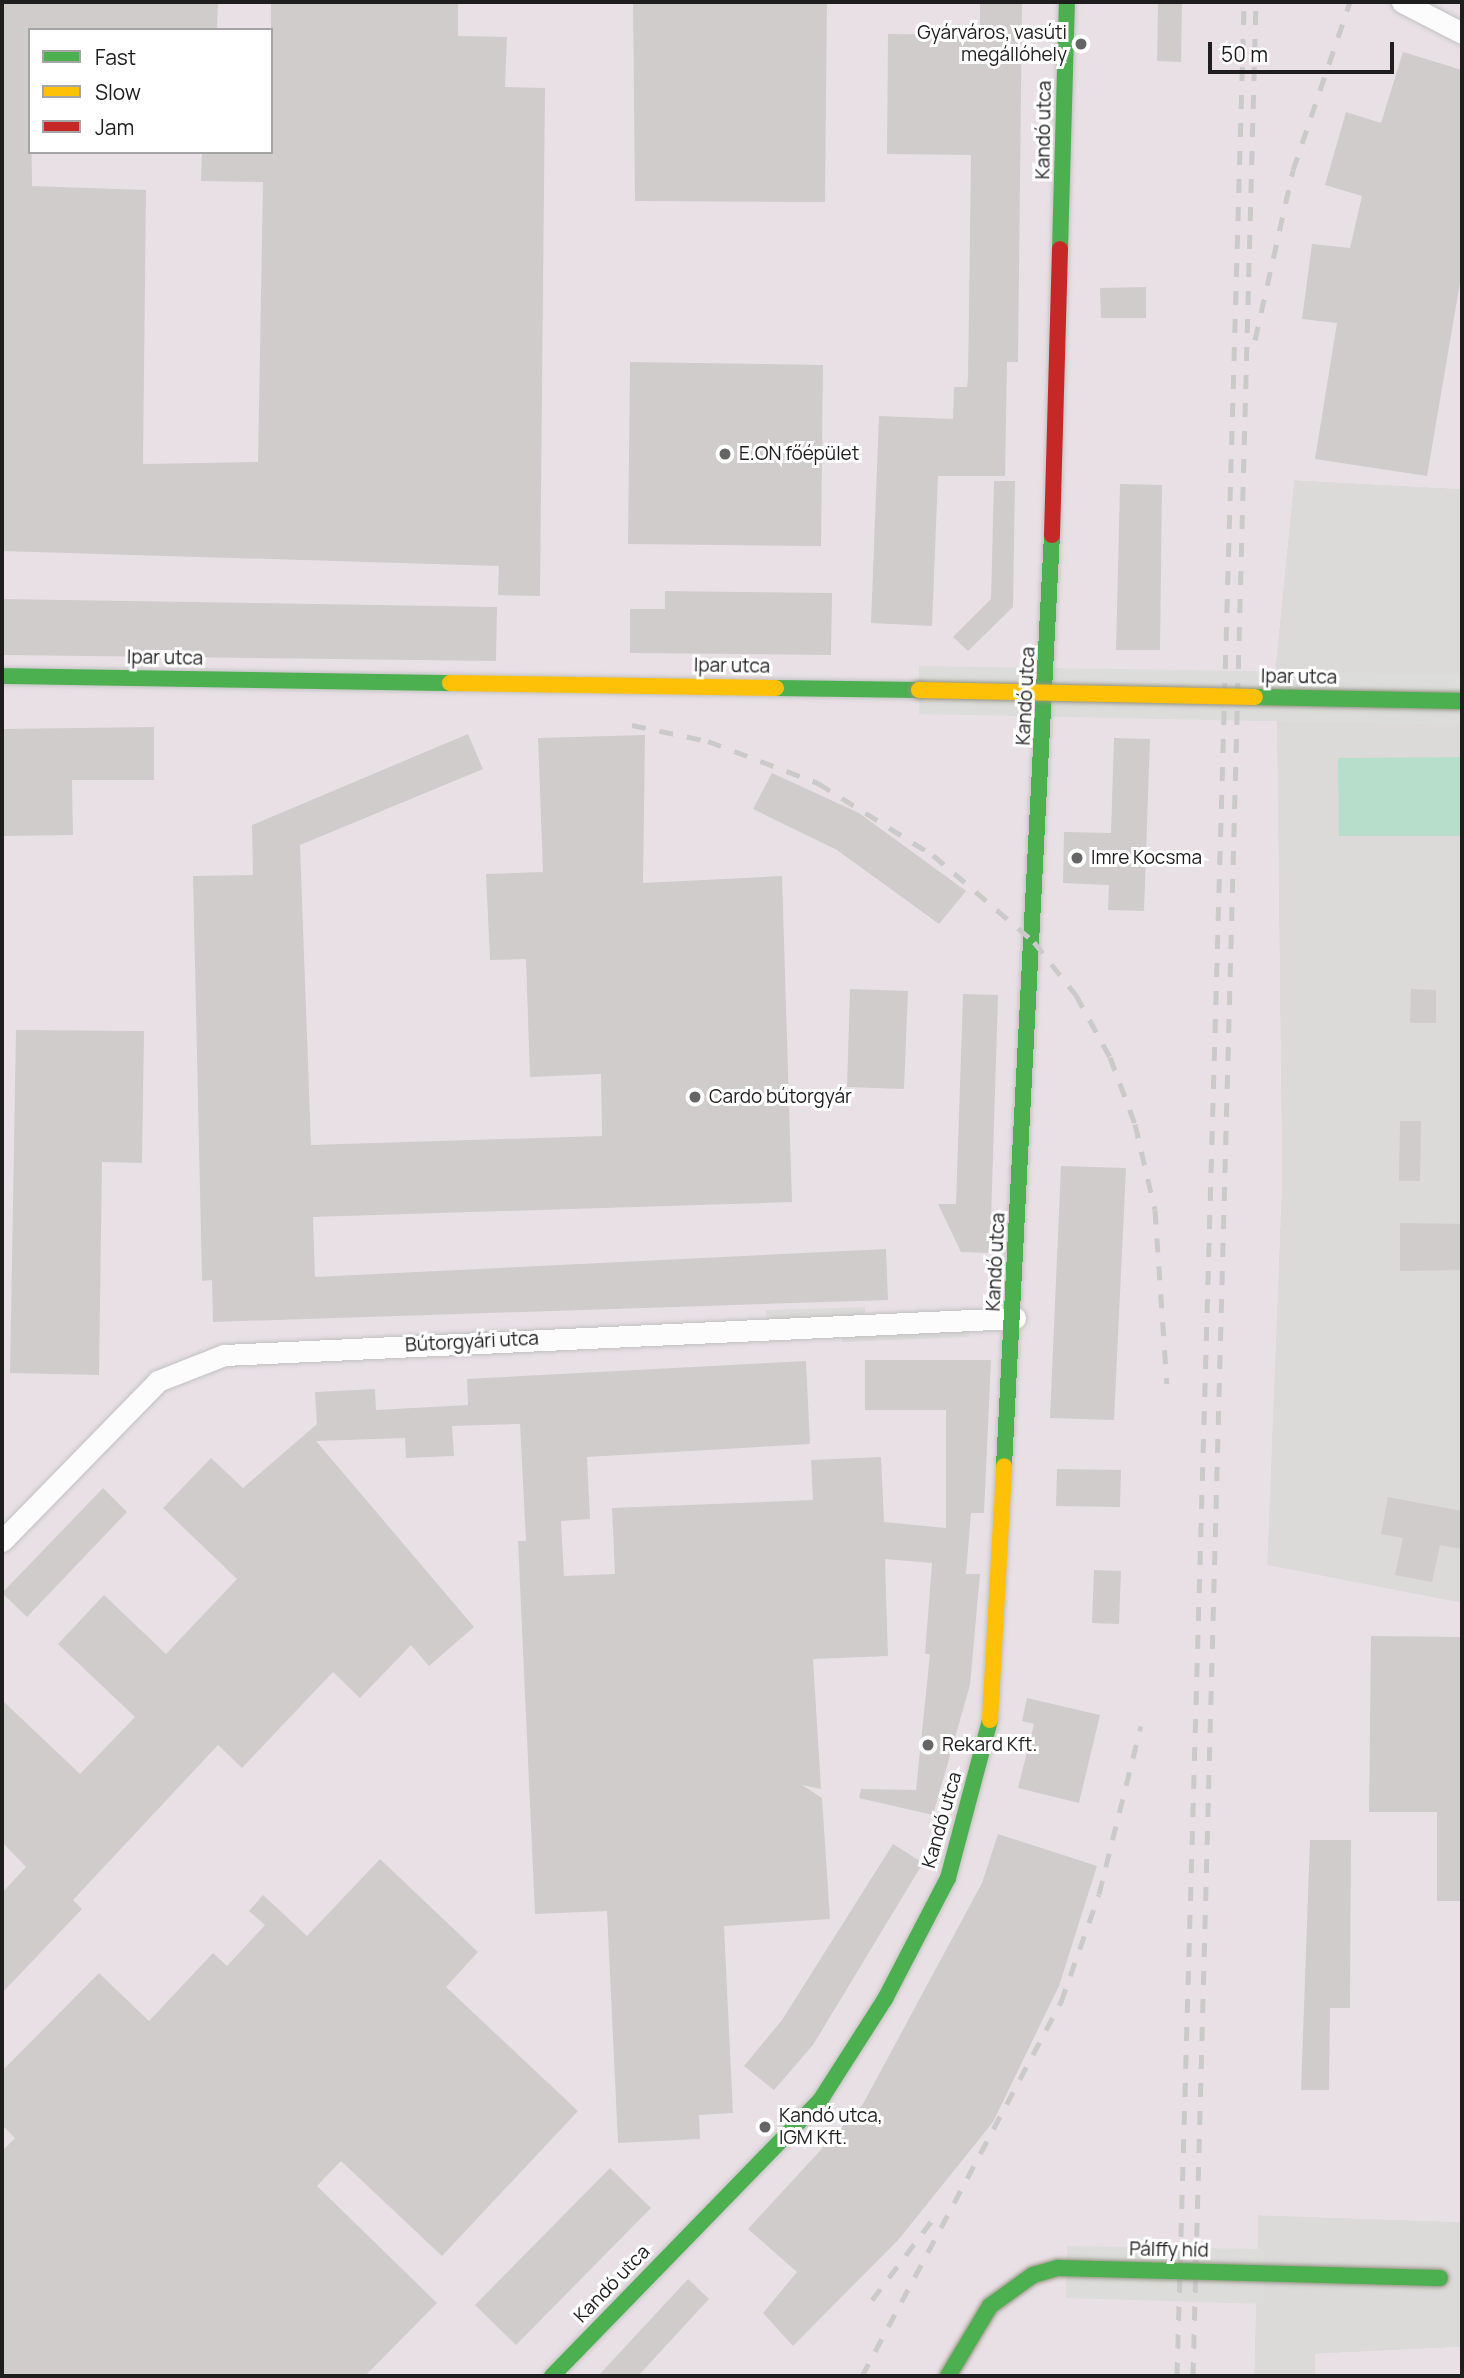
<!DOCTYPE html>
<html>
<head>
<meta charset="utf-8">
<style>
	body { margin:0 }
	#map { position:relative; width:1464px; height:2378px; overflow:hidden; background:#eceae8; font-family:Manrope,sans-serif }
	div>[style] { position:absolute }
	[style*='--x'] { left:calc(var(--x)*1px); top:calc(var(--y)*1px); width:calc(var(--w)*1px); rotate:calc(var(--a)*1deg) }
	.residential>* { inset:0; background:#dbdad9 }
	.industrial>* { inset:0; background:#e9e0e6 }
	.pitch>* { inset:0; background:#b7deca }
	.parking>* { inset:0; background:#dcdbda }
	.pier>* { inset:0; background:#dcdcdb }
	.building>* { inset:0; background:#cfcccb }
	.roads { filter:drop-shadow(0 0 2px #c2c1c0) drop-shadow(0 0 2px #c2c1c0) }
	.street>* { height:21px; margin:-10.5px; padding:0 10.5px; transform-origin:10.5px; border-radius:10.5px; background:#fcfcfc }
	.fast>* { height:16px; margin:-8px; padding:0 8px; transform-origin:8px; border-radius:8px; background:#4caf50 }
	.slow>* { height:16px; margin:-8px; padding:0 8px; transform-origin:8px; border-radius:8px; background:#ffc107 }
	.jam>* { height:16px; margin:-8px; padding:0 8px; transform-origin:8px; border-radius:8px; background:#c62828 }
	.rail>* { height:5px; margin-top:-2.5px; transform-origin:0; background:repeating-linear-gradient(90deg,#cacac9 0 14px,transparent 0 28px) }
	.bridges { filter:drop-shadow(0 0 2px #959482) drop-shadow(0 0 2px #959482) }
	.fast-bridge>* { height:16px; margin:-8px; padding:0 8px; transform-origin:8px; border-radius:8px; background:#4caf50 }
	.slow-bridge>* { height:16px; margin:-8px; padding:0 8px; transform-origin:8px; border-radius:8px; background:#ffc107 }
	.dots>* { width:19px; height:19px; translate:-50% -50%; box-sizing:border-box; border:4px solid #fff; border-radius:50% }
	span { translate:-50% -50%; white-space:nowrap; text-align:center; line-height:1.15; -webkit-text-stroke:6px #fff; paint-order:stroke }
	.poi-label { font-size:19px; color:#1e1e1e }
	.right { translate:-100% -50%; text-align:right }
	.left { translate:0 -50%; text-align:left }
	.street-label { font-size:19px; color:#1e1e1e }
	.frame { position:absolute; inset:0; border:4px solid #1e1e1e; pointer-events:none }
	.legend { position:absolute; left:28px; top:28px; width:245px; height:126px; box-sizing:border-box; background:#fff; border:2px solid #a5a5a5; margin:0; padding:9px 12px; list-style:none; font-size:21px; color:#1e1e1e }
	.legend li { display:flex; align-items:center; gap:14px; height:35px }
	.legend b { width:35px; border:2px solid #a5a5a5 }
	.scale { position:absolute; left:1208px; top:42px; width:186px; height:32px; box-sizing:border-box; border:4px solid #1e1e1e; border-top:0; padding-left:9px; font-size:21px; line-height:24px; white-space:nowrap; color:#1e1e1e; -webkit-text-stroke:5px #fff; paint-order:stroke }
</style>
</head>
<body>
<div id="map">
	<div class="residential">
		<div style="clip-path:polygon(1294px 480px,1462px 489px,1462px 1603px,1267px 1566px,1282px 1179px,1276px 661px)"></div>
		<div style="clip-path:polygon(1258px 2215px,1462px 2222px,1462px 2347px,1315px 2354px,1315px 2376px,1254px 2376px)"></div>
	</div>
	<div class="industrial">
		<div style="clip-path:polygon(evenodd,2px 2px,1462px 2px,1462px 489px,1294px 480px,1276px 661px,1282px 1179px,1267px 1565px,1462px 1603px,1462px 2222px,1258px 2215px,1254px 2376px,2px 2376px,2px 2px,30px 30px,271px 30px,271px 152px,30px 152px,30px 30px)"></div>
		<div style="clip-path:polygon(1462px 2347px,1462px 2376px,1315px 2376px,1315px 2354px)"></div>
	</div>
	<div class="pitch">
		<div style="clip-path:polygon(1462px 757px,1462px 836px,1339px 836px,1338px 758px)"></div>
	</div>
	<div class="parking">
		<div style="clip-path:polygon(865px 1307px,865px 1322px,968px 1319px,969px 1337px,842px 1342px,841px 1324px,766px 1328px,766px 1310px)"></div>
	</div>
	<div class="pier">
		<div style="clip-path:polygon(919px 666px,1462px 674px,1462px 725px,919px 714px)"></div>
		<div style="clip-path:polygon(1067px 2246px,1264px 2249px,1264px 2304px,1066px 2298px)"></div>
	</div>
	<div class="building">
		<div style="clip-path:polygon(2px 2px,218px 2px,217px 30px,30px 30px,32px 186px,146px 190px,143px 464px,258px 462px,263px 182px,201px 181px,202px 152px,271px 152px,271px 2px,458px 2px,458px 36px,507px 37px,505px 87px,545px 88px,540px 596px,498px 595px,499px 566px,2px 551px)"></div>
		<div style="clip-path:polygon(633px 2px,827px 2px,825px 202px,635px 201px)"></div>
		<div style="clip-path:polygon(980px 2px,1022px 2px,1018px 362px,1007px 362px,1005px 476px,938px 476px,932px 626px,871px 623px,879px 416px,953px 419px,954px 387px,967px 387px,968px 379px,971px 155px,887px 154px,888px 34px,980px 35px)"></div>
		<div style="clip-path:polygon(1158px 2px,1182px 2px,1181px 62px,1157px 61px)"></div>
		<div style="clip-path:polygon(1403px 52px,1462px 70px,1462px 271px,1427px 476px,1315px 459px,1337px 323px,1302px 319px,1312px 244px,1350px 248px,1362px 196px,1325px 185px,1346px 112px,1381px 123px)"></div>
		<div style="clip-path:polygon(1146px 287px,1146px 318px,1101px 318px,1100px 288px)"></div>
		<div style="clip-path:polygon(630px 362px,823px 365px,821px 546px,628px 544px)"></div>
		<div style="clip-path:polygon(994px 481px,1015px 481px,1013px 607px,968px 651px,953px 637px,991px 599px)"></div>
		<div style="clip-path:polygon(1120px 484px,1162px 485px,1160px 650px,1116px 650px)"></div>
		<div style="clip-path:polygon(665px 591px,832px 593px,831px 655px,630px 653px,630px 609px,665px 609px)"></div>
		<div style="clip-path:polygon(2px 599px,497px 607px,496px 661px,2px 655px)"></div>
		<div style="clip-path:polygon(154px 727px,154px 780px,72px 780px,73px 835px,2px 836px,2px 729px)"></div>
		<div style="clip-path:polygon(468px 734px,483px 769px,300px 845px,311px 1145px,602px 1136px,601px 1074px,530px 1077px,526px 959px,490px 960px,486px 874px,543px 872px,538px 738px,645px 735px,643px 883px,782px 876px,792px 1202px,313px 1217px,315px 1277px,886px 1249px,888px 1300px,213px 1322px,212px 1280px,202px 1281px,193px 876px,253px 875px,252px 825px)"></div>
		<div style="clip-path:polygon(1114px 738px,1150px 739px,1144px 911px,1108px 910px,1109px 885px,1063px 883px,1064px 832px,1111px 833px)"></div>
		<div style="clip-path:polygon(772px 773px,859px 813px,966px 891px,939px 924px,837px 850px,753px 809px)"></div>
		<div style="clip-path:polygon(850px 989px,908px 991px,904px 1089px,847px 1087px)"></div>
		<div style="clip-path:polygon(1411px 989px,1436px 990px,1436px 1023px,1410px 1023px)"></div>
		<div style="clip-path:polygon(963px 994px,998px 995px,990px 1253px,961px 1252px,938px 1204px,956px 1204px)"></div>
		<div style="clip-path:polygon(16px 1030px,144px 1031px,142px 1163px,102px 1162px,99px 1375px,10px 1373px)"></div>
		<div style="clip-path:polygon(1400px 1121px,1421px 1121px,1420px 1181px,1399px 1181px)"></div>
		<div style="clip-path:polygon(1061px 1166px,1126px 1168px,1114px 1420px,1050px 1418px)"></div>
		<div style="clip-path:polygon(1400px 1223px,1462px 1224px,1462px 1270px,1400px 1271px)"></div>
		<div style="clip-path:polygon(865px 1360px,991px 1360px,984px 1513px,971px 1513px,966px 1574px,980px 1574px,970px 1685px,933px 1815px,859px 1798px,861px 1789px,916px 1790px,930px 1654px,925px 1654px,932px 1563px,885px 1559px,888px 1656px,813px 1659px,821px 1789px,802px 1785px,822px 1798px,830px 1919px,724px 1926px,733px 2113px,699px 2115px,700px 2139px,618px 2143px,607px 1911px,535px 1914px,518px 1541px,526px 1541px,520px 1424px,452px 1426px,454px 1456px,406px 1458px,405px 1438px,316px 1441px,474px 1627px,429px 1666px,411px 1645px,360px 1698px,333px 1672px,242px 1768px,218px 1745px,73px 1900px,82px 1909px,2px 1993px,2px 1893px,26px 1867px,2px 1842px,2px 1700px,80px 1774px,135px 1717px,58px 1644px,104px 1595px,166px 1654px,237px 1579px,163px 1508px,211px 1458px,243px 1488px,317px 1424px,315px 1392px,375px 1389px,376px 1410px,468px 1405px,467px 1379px,806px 1361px,810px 1444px,587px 1457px,590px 1519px,561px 1521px,564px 1576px,615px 1574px,612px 1508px,813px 1500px,811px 1460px,881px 1457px,884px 1522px,946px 1528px,946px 1410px,865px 1410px)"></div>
		<div style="clip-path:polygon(1057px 1469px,1121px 1470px,1120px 1507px,1056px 1506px)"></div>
		<div style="clip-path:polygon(103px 1488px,127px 1512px,27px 1617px,2px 1593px)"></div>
		<div style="clip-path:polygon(1388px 1497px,1462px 1511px,1462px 1549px,1440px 1545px,1432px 1582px,1395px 1575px,1403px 1538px,1381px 1534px)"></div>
		<div style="clip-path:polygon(1094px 1570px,1121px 1571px,1119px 1624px,1092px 1623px)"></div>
		<div style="clip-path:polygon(1371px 1636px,1462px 1637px,1462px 1901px,1437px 1901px,1437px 1812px,1369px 1812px)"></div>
		<div style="clip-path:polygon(1027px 1698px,1100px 1715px,1079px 1803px,1018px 1788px,1034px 1724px,1022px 1721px)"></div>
		<div style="clip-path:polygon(998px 1834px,1097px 1866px,1059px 1986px,993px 2122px,899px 2239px,793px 2346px,763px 2313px,797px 2272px,748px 2229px,863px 2104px,982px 1883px)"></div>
		<div style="clip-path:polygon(1310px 1840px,1351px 1840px,1350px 2008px,1330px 2008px,1329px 2090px,1301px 2090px)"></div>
		<div style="clip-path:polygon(893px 1844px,923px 1863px,813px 2045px,774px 2090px,744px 2066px,782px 2020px)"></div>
		<div style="clip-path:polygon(380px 1859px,478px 1952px,446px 1987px,578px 2111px,442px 2256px,341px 2161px,317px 2186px,437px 2303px,365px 2376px,2px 2376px,2px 2151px,15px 2138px,2px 2125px,2px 2071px,99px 1973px,149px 2021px,213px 1953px,227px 1966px,265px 1925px,249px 1911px,263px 1895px,307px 1936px)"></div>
		<div style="clip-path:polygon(610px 2168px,651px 2208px,516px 2345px,475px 2305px)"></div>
		<div style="clip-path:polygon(688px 2279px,709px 2299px,638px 2376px,598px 2376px)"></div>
	</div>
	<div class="roads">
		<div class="street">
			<div style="--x:1402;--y:2;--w:68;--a:27.3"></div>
			<div style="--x:2;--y:1541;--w:223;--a:-45.7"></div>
			<div style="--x:158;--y:1381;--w:71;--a:-21.5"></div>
			<div style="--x:224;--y:1355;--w:792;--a:-2.68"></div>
		</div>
		<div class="fast">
			<div style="--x:1060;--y:249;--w:247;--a:-88.4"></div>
			<div style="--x:2;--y:676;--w:448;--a:0.9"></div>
			<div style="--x:776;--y:688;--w:143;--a:0.8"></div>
			<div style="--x:1004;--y:1466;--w:932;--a:-87.05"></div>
			<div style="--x:552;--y:2376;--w:386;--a:-45.8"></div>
			<div style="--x:821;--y:2099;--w:119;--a:-57.4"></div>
			<div style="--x:885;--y:1999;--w:136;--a:-62.5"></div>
			<div style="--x:948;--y:1878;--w:163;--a:-75.1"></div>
		</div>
		<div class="slow">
			<div style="--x:450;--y:683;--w:326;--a:0.9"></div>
			<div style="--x:990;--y:1720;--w:254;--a:-86.8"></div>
		</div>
		<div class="jam">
			<div style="--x:1052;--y:535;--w:286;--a:-88.4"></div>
		</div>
	</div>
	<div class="rail">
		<div style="--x:1255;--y:340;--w:174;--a:-77.4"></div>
		<div style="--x:1293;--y:170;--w:177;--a:-71.3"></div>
		<div style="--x:632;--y:725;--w:78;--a:11.9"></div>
		<div style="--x:708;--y:741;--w:118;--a:20.9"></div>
		<div style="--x:818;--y:783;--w:136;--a:32.1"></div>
		<div style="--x:933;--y:855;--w:133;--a:40.7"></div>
		<div style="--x:1034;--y:942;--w:68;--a:51.6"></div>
		<div style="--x:1076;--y:995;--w:71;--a:61.3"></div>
		<div style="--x:1110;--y:1057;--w:72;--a:69.5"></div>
		<div style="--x:1135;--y:1124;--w:88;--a:76.9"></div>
		<div style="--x:1155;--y:1210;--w:174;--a:86.1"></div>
		<div style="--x:872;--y:2300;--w:101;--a:-53"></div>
		<div style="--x:862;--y:2376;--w:424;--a:-62"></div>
		<div style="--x:1061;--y:2002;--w:114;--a:-70.6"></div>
		<div style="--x:1099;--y:1894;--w:173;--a:-76"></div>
		<div style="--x:1177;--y:2376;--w:2375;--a:-88.38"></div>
		<div style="--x:1193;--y:2376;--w:2375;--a:-88.48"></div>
	</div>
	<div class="bridges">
		<div class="fast-bridge">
			<div style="--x:1255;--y:697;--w:207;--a:1.1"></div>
			<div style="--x:948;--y:2376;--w:82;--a:-59"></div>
			<div style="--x:990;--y:2306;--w:53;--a:-35.8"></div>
			<div style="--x:1033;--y:2275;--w:26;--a:-16"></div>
			<div style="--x:1058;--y:2268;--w:382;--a:1.5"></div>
		</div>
		<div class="slow-bridge">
			<div style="--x:919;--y:690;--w:336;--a:1.2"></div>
		</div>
	</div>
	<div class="dots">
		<div style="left:1081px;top:44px;background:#666565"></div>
		<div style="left:725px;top:454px;background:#666565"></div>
		<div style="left:1077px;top:858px;background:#666565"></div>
		<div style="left:695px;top:1097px;background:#666565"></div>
		<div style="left:928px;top:1745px;background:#666565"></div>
		<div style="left:765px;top:2127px;background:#666565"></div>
	</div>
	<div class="poi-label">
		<span class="right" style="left:1067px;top:44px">Gyárváros, vasúti<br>megállóhely</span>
		<span class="left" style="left:739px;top:454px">E.ON főépület</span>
		<span class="left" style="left:1091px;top:858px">Imre Kocsma</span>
		<span class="left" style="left:709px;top:1097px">Cardo bútorgyár</span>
		<span class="left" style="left:942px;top:1745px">Rekard Kft.</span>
		<span class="left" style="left:779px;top:2127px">Kandó utca,<br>IGM Kft.</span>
	</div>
	<div class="street-label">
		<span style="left:1044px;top:130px;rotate:-89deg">Kandó utca</span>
		<span style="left:165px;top:658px;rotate:1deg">Ipar utca</span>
		<span style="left:732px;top:666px;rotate:1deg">Ipar utca</span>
		<span style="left:1299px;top:677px;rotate:1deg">Ipar utca</span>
		<span style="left:1026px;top:696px;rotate:-87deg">Kandó utca</span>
		<span style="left:996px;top:1262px;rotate:-87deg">Kandó utca</span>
		<span style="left:472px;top:1342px;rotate:-3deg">Bútorgyári utca</span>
		<span style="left:942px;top:1820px;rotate:-74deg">Kandó utca</span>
		<span style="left:1169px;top:2250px;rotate:1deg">Pálffy híd</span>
		<span style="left:612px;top:2284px;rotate:-46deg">Kandó utca</span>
	</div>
	<div class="frame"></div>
	<ul class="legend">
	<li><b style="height:9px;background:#4caf50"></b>Fast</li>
	<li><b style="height:9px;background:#ffc107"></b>Slow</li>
	<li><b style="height:9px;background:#c62828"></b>Jam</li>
	</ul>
	<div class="scale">50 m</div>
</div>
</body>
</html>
